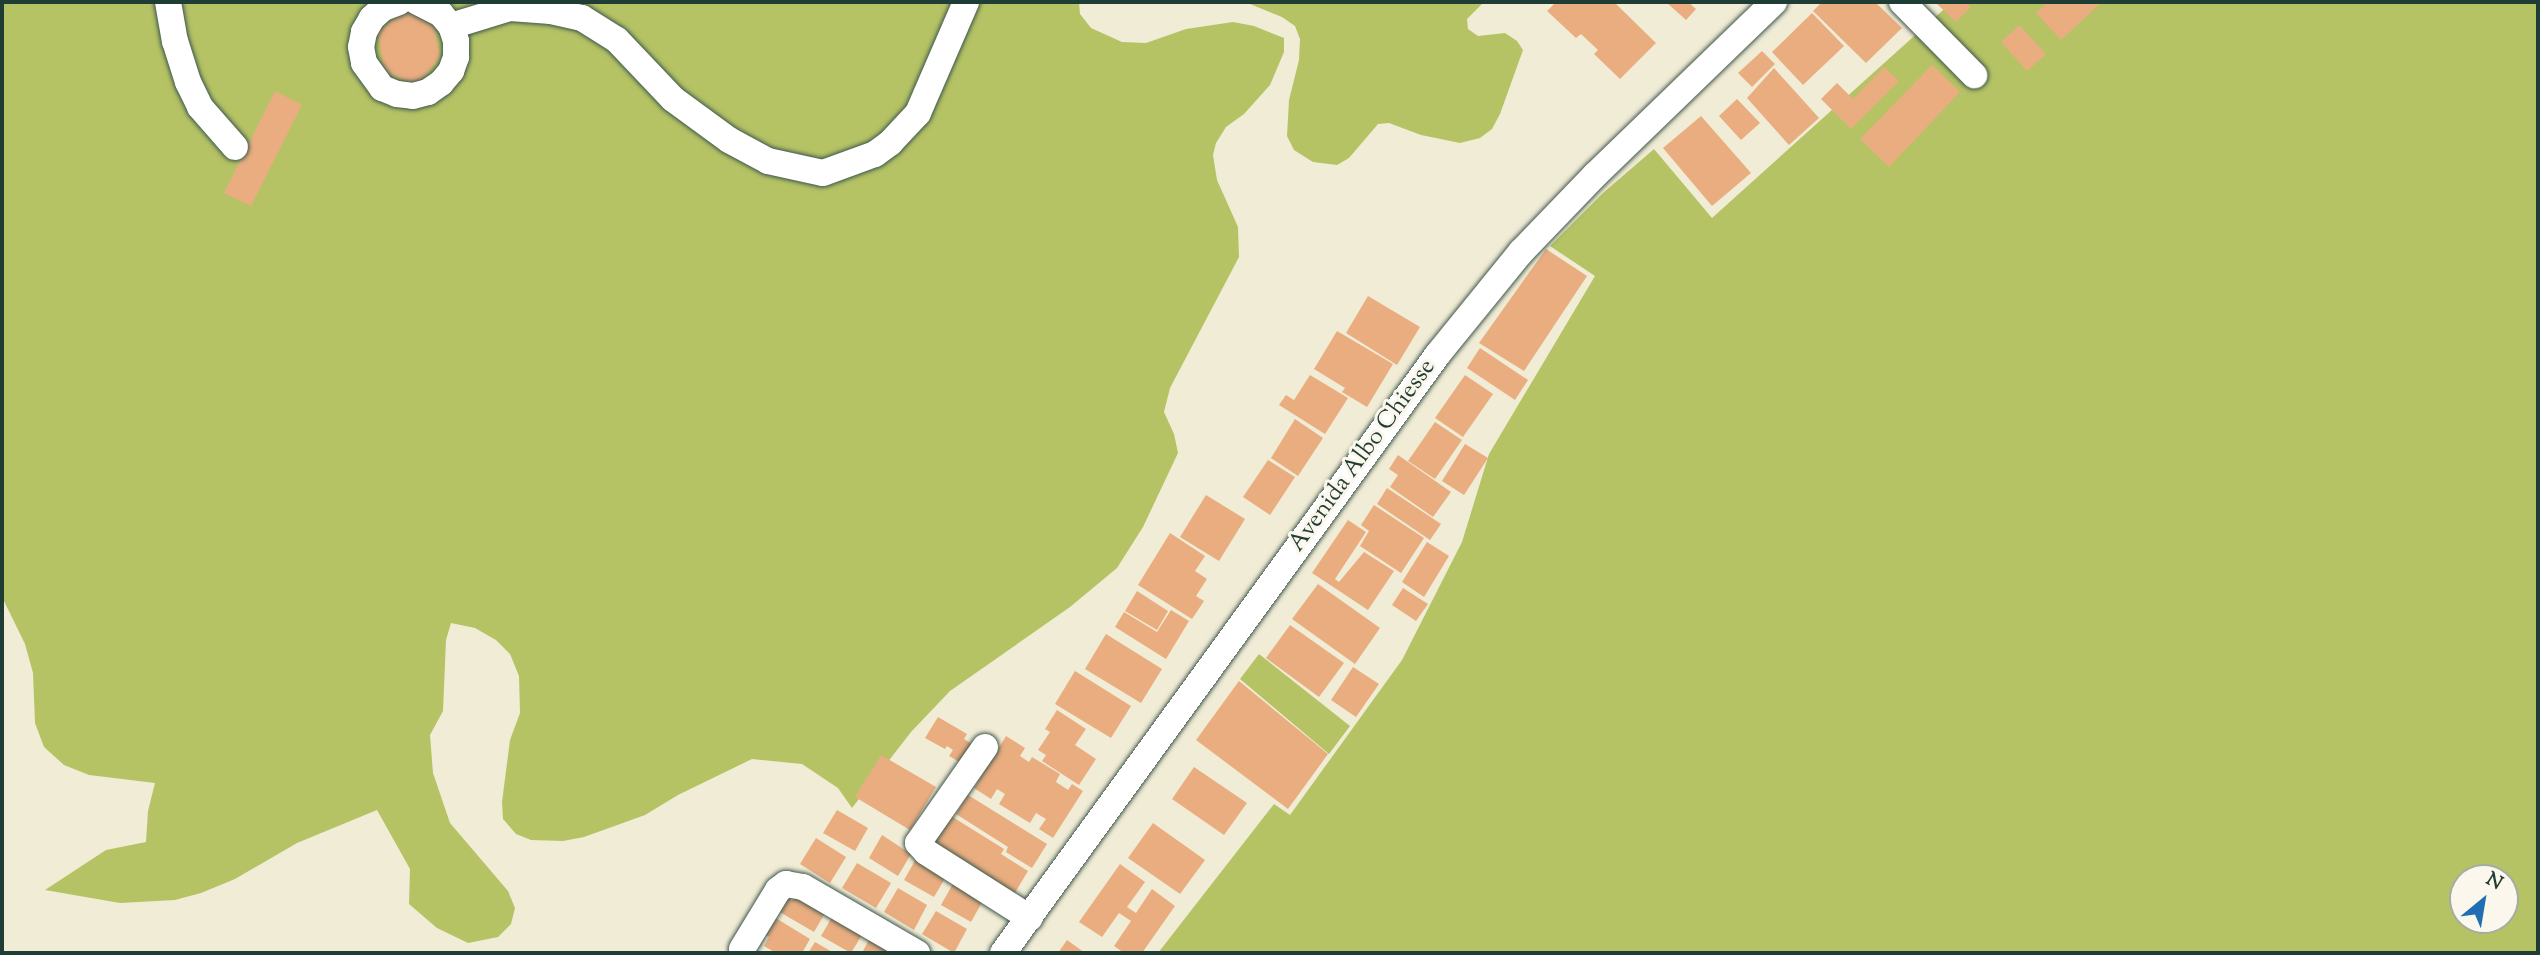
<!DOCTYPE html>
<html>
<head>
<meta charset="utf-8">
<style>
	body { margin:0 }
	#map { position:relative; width:2540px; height:955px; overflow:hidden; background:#f1ecd5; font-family:"Sorts Mill Goudy",serif }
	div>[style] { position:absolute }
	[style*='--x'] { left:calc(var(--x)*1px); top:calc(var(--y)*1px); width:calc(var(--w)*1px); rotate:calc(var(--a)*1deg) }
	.green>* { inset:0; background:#b5c365 }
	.building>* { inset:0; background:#e9ad80 }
	.roads { filter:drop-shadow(0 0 2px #3e574c) drop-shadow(0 0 2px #3e574c) }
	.minor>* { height:26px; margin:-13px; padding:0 13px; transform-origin:13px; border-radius:13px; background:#fff }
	span { translate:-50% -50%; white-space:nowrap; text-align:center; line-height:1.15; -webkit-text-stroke:6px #fbf7ec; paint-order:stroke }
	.street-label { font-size:24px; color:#1f3d34 }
	.frame { position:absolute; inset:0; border:4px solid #1f3d34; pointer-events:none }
	.north { position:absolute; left:2449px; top:864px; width:70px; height:70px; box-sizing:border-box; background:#fbf7ec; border:2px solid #a3ada2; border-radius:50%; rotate:30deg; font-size:19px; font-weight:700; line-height:28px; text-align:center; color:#1f3d34 }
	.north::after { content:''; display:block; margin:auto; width:24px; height:32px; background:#1f6fb2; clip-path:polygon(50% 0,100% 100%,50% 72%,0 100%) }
</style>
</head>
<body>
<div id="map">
	<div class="green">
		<div style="clip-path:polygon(2px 2px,1079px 2px,1080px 14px,1091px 28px,1122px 42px,1146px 43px,1186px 29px,1233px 22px,1254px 26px,1284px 38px,1284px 52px,1270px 85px,1244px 114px,1226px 127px,1216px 143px,1213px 155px,1217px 180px,1238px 227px,1239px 257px,1170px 388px,1164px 412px,1174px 434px,1178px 453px,1143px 527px,1117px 568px,1070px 607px,950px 691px,911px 732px,852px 808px,838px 788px,802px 764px,752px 759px,678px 795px,645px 815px,584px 837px,563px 841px,531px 840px,516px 834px,503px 819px,502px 802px,510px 740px,520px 713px,519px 676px,510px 654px,496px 640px,475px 628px,451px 623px,446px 640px,443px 711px,430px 735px,433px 773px,450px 823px,508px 891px,515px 908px,511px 924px,498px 937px,468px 943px,437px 928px,409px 904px,410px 869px,377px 810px,297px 843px,235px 879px,201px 893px,175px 900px,120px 903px,45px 890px,106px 850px,146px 842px,148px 811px,155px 783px,89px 775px,64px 765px,44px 747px,35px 723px,33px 673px,25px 644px,2px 597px)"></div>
		<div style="clip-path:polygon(1211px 2px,1484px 2px,1467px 19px,1468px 29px,1478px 36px,1505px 33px,1517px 41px,1523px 50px,1500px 114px,1492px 129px,1480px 138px,1460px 143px,1421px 135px,1389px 123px,1378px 124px,1349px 158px,1337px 165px,1313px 162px,1294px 150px,1287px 136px,1289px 100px,1299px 60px,1300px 39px,1295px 26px,1282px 17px,1250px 4px)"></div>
		<div style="clip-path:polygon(evenodd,1952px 2px,2538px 2px,2538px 953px,1158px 953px,1274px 804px,1290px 815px,1402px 660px,1462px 542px,1489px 454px,1595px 276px,1550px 246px,1603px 193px,1654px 149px,1712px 218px,1952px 2px,2463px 878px,2505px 878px,2505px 920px,2463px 920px,2463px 878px)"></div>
		<div style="clip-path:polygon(1259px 654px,1350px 726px,1329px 754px,1240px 679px)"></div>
	</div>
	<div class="building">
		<div style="clip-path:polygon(1556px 2px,1614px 2px,1656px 43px,1620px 79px,1594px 54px,1598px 50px,1581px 34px,1576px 38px,1547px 11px)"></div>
		<div style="clip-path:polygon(1666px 2px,1688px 2px,1696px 9px,1686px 20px)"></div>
		<div style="clip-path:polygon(1822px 2px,1875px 2px,1902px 28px,1866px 63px,1813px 11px)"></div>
		<div style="clip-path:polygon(1935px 2px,1965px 2px,1971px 7px,1956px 22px)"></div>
		<div style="clip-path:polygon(2047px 2px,2102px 2px,2061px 40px,2036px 13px)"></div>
		<div style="clip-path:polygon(406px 10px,434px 26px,440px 57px,416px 87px,384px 70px,378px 32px)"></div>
		<div style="clip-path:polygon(1812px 13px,1844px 46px,1803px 85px,1772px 52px)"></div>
		<div style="clip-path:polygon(2019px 25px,2046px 54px,2027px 71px,2001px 42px)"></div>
		<div style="clip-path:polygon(1762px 51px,1775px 64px,1752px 87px,1738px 73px)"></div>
		<div style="clip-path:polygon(1932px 65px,1960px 92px,1889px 167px,1860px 139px)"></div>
		<div style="clip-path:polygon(1884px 67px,1899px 81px,1851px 129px,1821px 99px,1837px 83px,1853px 99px)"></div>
		<div style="clip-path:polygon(1774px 68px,1819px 118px,1789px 145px,1747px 98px)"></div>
		<div style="clip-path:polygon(275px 91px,302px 105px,251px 206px,224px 193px)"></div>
		<div style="clip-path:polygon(1737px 99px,1760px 123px,1741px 140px,1719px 116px)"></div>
		<div style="clip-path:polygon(1701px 116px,1751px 173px,1712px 206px,1663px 148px)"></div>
		<div style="clip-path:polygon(1546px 249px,1587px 276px,1524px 371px,1479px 343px)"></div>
		<div style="clip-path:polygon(1368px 296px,1420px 327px,1397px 365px,1346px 333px)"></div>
		<div style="clip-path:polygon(1337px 331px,1393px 364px,1367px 407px,1342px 392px,1345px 388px,1314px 369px)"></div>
		<div style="clip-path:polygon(1480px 348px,1528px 380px,1515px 400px,1467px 368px)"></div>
		<div style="clip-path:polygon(1310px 375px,1348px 398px,1325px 434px,1279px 405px,1286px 395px,1294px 400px)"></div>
		<div style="clip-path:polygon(1465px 375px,1493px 394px,1463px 437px,1435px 418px)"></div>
		<div style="clip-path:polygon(1295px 419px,1323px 438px,1298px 476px,1271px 458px)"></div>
		<div style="clip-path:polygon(1435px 422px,1462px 440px,1435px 479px,1408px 461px)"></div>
		<div style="clip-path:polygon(1465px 444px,1488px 458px,1464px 495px,1442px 481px)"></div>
		<div style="clip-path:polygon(1398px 455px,1451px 492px,1433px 517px,1390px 487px,1398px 475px,1389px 469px)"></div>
		<div style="clip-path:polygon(1268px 460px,1295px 477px,1270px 515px,1243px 497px)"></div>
		<div style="clip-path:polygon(1387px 488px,1441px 524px,1430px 540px,1377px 504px)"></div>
		<div style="clip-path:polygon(1206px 495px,1245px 519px,1219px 561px,1180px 537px)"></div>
		<div style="clip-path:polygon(1374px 505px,1424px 538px,1401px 573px,1360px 546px,1369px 531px,1361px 525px)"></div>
		<div style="clip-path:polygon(1348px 520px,1366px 532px,1335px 579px,1339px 582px,1364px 552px,1394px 571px,1368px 610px,1312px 573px)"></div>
		<div style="clip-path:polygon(1170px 533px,1205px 556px,1195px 571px,1207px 579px,1196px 596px,1204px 601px,1192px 619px,1138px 585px)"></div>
		<div style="clip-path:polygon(1427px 542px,1449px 556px,1424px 597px,1402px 582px)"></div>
		<div style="clip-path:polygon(1318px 584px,1380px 628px,1355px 664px,1292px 619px)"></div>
		<div style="clip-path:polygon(1403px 588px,1428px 604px,1416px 621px,1392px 605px)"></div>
		<div style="clip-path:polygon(1137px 591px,1168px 611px,1157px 630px,1125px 611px)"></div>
		<div style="clip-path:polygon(1171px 610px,1189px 621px,1166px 659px,1115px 627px,1124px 612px,1157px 632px)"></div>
		<div style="clip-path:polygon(1290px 625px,1344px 663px,1319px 697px,1266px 658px)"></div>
		<div style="clip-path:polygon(1106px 634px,1162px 669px,1141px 703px,1085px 669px)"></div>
		<div style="clip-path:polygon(1353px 667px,1379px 684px,1356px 717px,1331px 700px)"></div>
		<div style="clip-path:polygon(1075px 671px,1131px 706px,1111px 738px,1055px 704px)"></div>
		<div style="clip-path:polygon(1239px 681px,1328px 754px,1288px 809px,1196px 740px)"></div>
		<div style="clip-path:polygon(1057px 710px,1086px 729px,1075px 745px,1096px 759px,1079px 785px,1042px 761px,1046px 755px,1038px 750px,1050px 732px,1045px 729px)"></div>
		<div style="clip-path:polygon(938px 717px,967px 734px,964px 739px,974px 745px,963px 764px,949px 756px,953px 750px,947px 746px,945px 749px,925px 738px)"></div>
		<div style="clip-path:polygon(1006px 736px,1025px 748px,1020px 756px,1029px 762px,1032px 757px,1060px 774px,1056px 782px,1068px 790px,1072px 784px,1083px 791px,1053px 838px,1039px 829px,1046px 819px,1036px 813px,1030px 823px,999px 804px,1005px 794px,997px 789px,991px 799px,974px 788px)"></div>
		<div style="clip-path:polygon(881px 755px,936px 787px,910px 830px,855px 797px)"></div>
		<div style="clip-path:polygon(1194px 767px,1247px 803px,1224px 835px,1172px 799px)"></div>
		<div style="clip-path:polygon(968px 795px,1047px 844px,1032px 868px,1006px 852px,1008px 847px,956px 814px)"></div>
		<div style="clip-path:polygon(837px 810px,868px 828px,855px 851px,823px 833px)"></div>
		<div style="clip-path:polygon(951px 816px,1004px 849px,1001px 854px,1028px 871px,1013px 896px,933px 845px)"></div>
		<div style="clip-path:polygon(1153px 823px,1205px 860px,1180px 894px,1128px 858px)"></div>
		<div style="clip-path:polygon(882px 835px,911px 854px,898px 876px,869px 858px)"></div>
		<div style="clip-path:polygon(816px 838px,846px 857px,830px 883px,800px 864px)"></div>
		<div style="clip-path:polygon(917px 857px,947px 875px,934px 897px,904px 880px)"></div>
		<div style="clip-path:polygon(857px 863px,891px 883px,876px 908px,842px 888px)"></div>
		<div style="clip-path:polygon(1120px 864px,1145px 882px,1127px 907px,1136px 913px,1152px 889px,1175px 906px,1142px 953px,1124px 953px,1114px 946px,1131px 921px,1119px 913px,1102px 937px,1079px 922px)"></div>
		<div style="clip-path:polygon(955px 880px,985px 897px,971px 922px,941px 905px)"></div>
		<div style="clip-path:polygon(898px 888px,927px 905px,914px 930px,884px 912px)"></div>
		<div style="clip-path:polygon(798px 890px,828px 908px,814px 932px,778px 911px,786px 897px,792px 901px)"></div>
		<div style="clip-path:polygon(936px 911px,967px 929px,954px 953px,922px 934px)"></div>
		<div style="clip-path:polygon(835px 912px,865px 930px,851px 953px,821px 936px)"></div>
		<div style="clip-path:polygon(774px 917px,810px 939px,802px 953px,776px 953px,764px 946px,769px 937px,764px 934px)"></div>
		<div style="clip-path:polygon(872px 934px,897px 953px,862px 953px)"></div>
		<div style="clip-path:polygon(1067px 940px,1085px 953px,1058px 953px)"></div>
		<div style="clip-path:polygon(815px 942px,834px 953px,808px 953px)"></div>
	</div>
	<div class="roads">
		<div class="minor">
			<div style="--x:168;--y:2;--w:40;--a:80"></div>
			<div style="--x:175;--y:41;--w:43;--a:72.4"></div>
			<div style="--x:188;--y:82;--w:28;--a:64"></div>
			<div style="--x:200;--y:107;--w:53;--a:48.8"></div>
			<div style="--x:399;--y:2;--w:17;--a:159"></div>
			<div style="--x:383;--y:8;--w:15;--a:138"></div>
			<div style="--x:372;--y:18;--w:16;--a:120"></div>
			<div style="--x:364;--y:32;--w:15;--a:101"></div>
			<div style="--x:361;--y:47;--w:16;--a:79"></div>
			<div style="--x:364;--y:63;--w:31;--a:54"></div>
			<div style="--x:382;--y:88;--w:16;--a:22"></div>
			<div style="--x:397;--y:94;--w:16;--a:7"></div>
			<div style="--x:413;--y:96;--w:16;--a:-15"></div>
			<div style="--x:428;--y:92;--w:16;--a:-35"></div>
			<div style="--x:441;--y:83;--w:16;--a:-50"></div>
			<div style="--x:451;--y:71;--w:15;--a:-70"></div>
			<div style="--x:456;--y:57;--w:16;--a:-90"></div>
			<div style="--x:456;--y:41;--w:16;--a:-108"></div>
			<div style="--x:451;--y:26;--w:16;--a:-130"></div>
			<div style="--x:441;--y:14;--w:27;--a:-153"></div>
			<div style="--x:1902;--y:2;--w:103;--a:45.4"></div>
			<div style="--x:451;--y:26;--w:62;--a:-17"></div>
			<div style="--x:510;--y:8;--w:41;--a:4.2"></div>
			<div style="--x:551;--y:11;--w:32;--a:13"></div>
			<div style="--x:582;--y:18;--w:41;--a:32.2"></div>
			<div style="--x:617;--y:40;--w:81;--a:46.5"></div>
			<div style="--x:673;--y:99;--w:69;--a:36.2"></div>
			<div style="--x:729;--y:140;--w:44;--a:28.3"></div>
			<div style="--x:768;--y:161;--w:56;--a:12.3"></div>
			<div style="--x:823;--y:173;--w:55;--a:-20.1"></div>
			<div style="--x:875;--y:154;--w:19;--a:-36"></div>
			<div style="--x:890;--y:143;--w:41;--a:-47"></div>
			<div style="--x:918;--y:113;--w:121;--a:-66.6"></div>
			<div style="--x:985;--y:747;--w:117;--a:124.9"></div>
			<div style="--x:918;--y:843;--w:12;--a:48"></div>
			<div style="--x:926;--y:852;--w:123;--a:32.4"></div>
			<div style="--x:742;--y:949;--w:69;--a:-58.6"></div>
			<div style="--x:778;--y:890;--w:10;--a:-37"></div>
			<div style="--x:786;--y:884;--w:17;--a:10"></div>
			<div style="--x:803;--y:887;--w:132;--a:30.1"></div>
			<div style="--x:1003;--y:953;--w:740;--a:-54.01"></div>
			<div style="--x:1438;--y:354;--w:132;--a:-50.9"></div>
			<div style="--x:1521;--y:252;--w:107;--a:-46.1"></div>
			<div style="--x:1595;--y:175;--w:249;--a:-44"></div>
		</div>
	</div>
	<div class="street-label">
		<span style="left:1363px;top:456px;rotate:-54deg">Avenida Albo Chiesse</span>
	</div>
	<div class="frame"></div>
	<div class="north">N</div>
</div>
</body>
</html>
